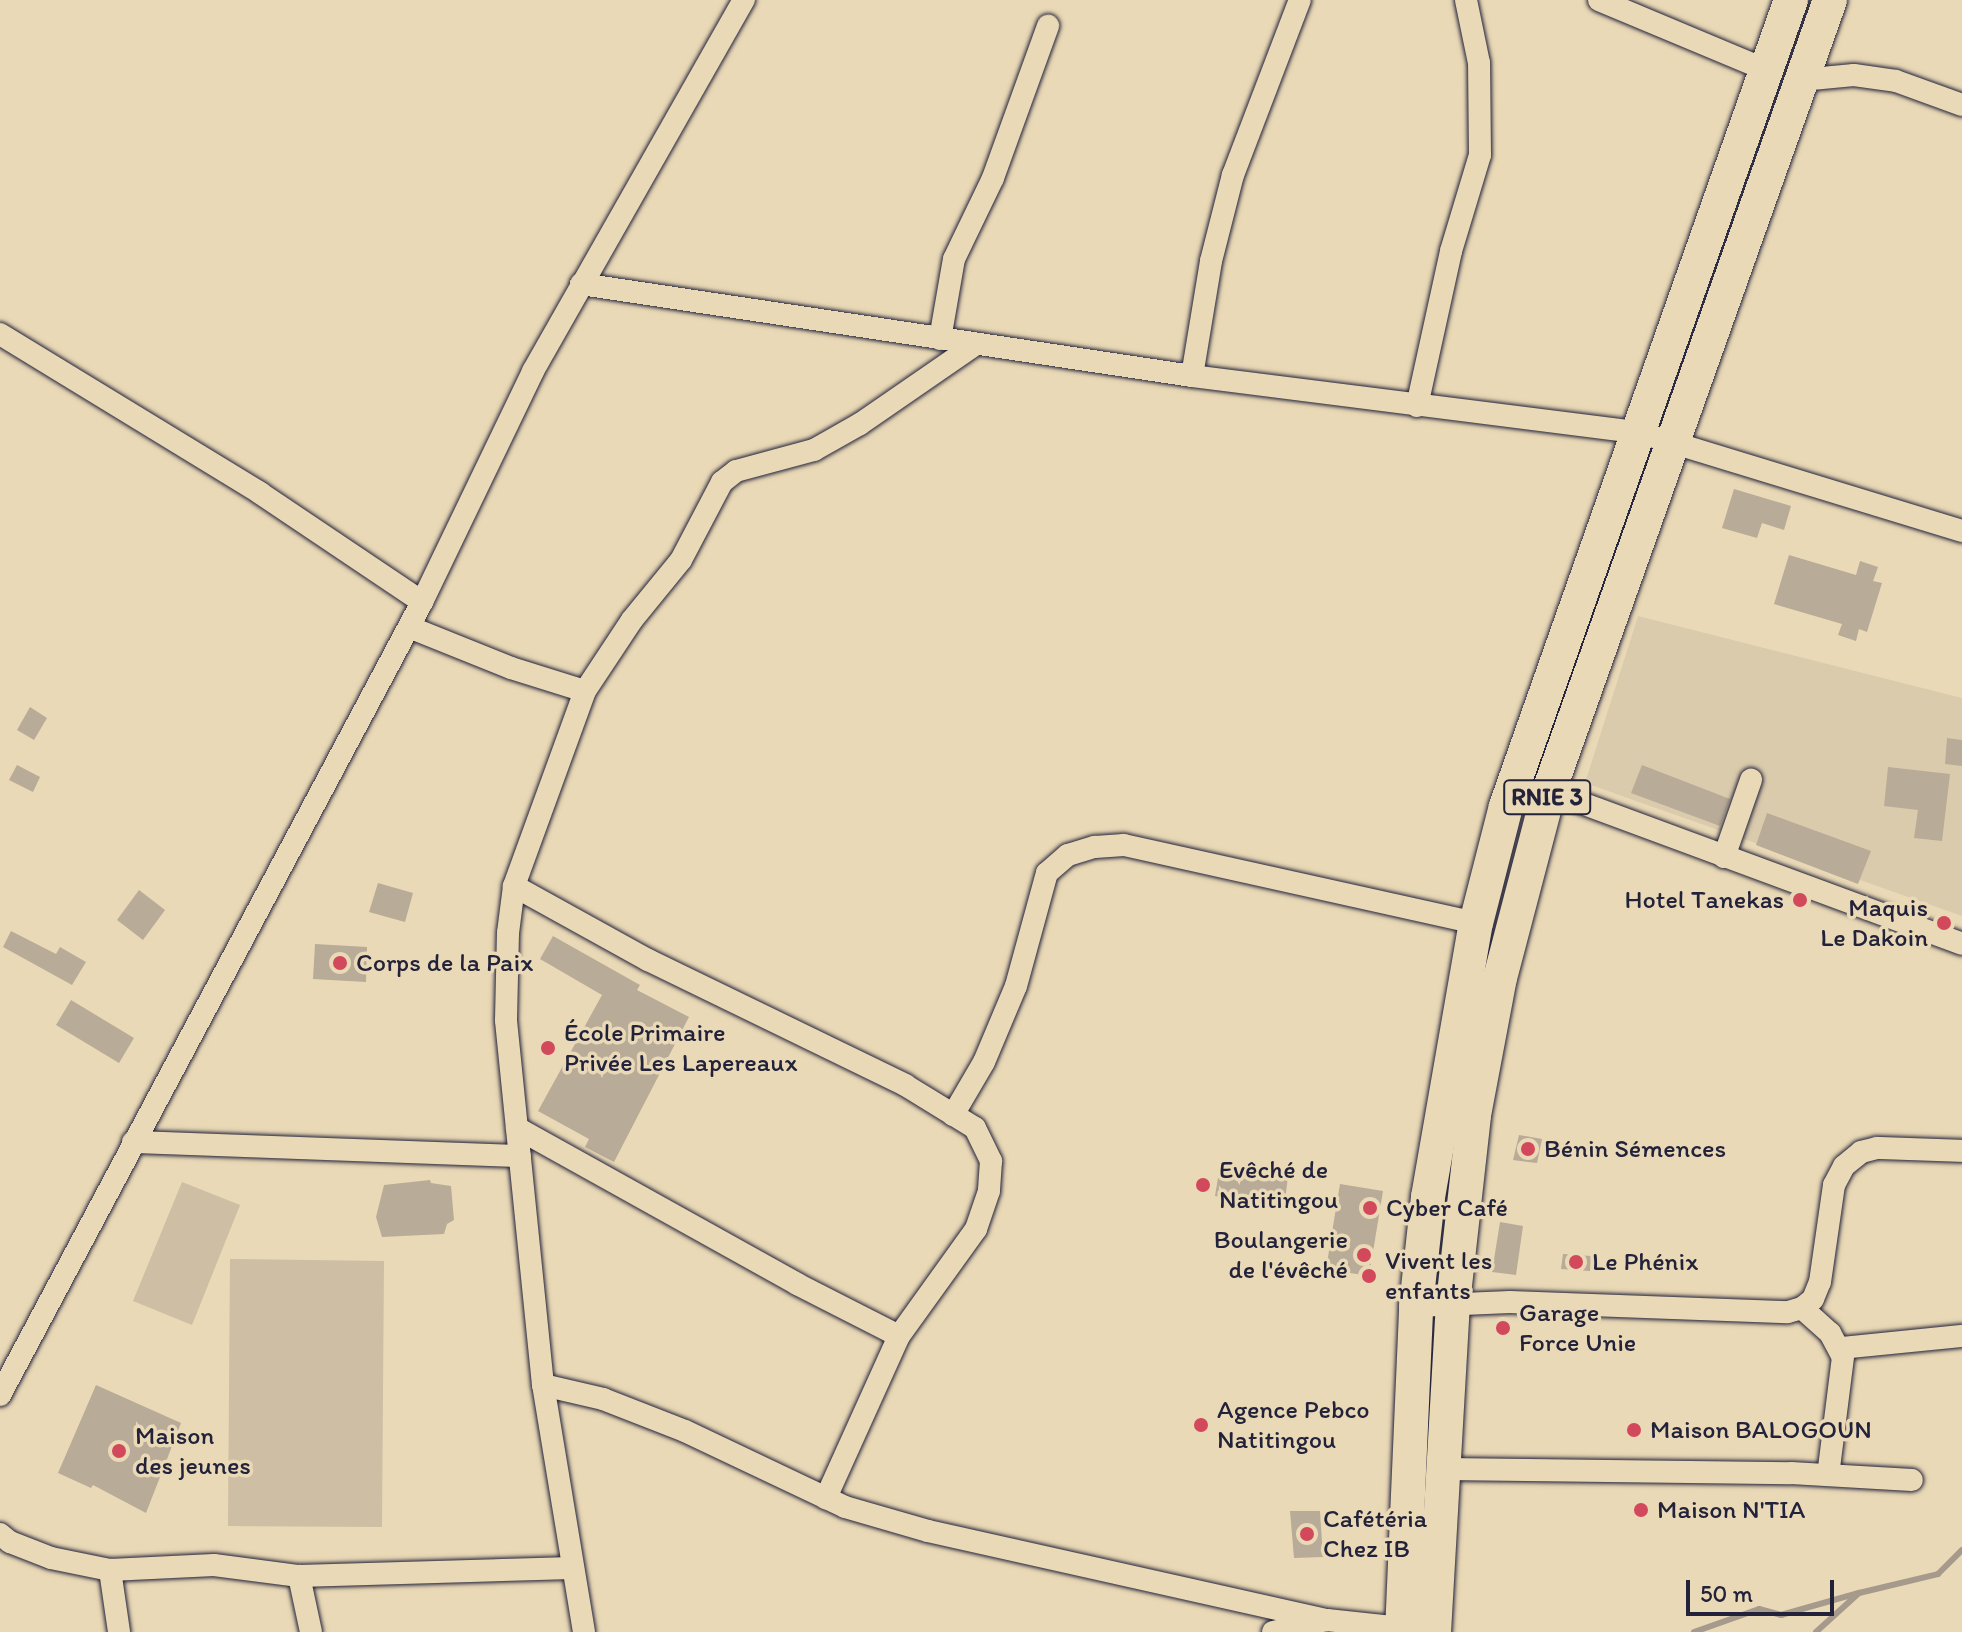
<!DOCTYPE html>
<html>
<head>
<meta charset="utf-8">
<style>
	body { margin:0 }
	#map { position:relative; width:1962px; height:1632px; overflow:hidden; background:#ead9b6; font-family:Itim,sans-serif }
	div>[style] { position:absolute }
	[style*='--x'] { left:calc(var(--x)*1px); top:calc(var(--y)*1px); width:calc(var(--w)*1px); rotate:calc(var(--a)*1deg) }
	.built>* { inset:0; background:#dbcbad }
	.green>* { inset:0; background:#cdbea4 }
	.stream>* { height:6px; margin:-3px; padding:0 3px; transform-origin:3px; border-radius:3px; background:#a69a8c }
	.building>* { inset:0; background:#b8ab97 }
	.roads { filter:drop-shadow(0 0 2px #22223b) drop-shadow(0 0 2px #22223b) }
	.minor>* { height:22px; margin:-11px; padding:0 11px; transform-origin:11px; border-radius:11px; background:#ead9b6 }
	.highway>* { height:34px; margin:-17px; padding:0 17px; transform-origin:17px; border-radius:17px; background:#ead9b6 }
	.dots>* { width:22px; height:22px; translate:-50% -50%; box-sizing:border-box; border:4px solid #ead9b6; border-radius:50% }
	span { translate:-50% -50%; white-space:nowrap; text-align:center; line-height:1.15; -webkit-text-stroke:7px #ead9b6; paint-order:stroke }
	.shield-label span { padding:2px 6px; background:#ead9b6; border:2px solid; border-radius:6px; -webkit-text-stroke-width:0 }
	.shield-label { font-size:24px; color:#22223b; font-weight:700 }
	.poi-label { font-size:26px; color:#22223b }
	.right { translate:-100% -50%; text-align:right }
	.left { translate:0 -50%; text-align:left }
	.scale { position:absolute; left:1686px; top:1580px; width:148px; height:36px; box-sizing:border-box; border:4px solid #22223b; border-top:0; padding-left:10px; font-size:24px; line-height:28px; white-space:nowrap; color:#22223b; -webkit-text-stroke:6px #ead9b6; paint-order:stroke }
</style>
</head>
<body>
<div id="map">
	<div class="built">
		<div style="clip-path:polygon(1638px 616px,1962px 698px,1962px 916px,1585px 783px)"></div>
	</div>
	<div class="green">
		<div style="clip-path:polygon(182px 1182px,240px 1205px,192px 1325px,133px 1301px)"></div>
		<div style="clip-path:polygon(230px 1259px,384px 1261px,382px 1527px,228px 1526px)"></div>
	</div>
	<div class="stream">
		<div style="--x:1694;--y:1632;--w:69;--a:-19.5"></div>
		<div style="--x:1759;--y:1609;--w:23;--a:15"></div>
		<div style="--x:1781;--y:1615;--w:80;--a:-15.9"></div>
		<div style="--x:1816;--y:1632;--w:58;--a:-42.2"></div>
		<div style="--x:1859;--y:1593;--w:81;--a:-13.5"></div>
		<div style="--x:1938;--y:1574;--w:34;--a:-45"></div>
	</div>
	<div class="building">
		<div style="clip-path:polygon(1734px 489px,1791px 506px,1784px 530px,1762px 523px,1757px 538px,1722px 528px)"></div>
		<div style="clip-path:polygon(1789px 555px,1856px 575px,1860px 561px,1878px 567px,1873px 581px,1882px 583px,1867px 632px,1859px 629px,1856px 641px,1838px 635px,1842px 624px,1774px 604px)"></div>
		<div style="clip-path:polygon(30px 707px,47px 718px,34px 740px,17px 730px)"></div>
		<div style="clip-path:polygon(1947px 738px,1962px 740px,1962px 766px,1945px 764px)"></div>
		<div style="clip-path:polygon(17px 765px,40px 777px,33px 792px,9px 780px)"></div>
		<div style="clip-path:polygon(1642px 765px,1730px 799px,1720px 826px,1631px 793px)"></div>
		<div style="clip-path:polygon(1888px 767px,1950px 774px,1942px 841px,1914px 838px,1918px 810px,1884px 806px)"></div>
		<div style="clip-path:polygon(1767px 813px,1871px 851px,1858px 884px,1756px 845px)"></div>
		<div style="clip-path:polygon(378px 883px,413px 893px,405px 922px,369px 912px)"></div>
		<div style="clip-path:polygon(139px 890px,165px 910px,143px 940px,117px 920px)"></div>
		<div style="clip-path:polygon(11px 931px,56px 954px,60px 947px,86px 962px,72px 985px,3px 947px)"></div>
		<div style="clip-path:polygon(553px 936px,640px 985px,637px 990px,689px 1017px,614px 1162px,585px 1147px,589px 1139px,538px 1111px,602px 995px,540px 959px)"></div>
		<div style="clip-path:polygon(315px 944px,367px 947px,366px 982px,313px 979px)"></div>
		<div style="clip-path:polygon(71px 1000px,134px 1038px,119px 1063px,56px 1025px)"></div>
		<div style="clip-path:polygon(1519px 1135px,1542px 1139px,1537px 1163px,1513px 1160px)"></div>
		<div style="clip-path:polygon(1220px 1166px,1288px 1177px,1284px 1207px,1215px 1196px)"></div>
		<div style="clip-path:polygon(430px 1180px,431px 1183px,451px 1186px,454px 1220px,447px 1224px,444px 1234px,382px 1237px,376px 1217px,384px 1185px)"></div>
		<div style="clip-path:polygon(1340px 1184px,1383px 1191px,1369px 1276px,1326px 1269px)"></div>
		<div style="clip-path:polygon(1500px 1222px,1523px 1226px,1516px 1275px,1492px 1272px)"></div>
		<div style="clip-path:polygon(1563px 1254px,1591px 1256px,1590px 1271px,1561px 1269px)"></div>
		<div style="clip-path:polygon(96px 1385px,181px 1423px,146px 1513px,93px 1485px,91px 1488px,58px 1473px)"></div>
		<div style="clip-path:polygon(1290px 1511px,1320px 1511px,1323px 1557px,1294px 1558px)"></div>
	</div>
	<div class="roads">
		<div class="minor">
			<div style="--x:1599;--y:0;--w:181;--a:22.7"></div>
			<div style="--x:1801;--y:80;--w:53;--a:-5.4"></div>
			<div style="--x:1854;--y:75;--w:42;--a:8.1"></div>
			<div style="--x:1896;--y:81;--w:70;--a:20"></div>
			<div style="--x:581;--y:284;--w:618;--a:8.56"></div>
			<div style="--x:1192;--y:376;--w:450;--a:7.2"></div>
			<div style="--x:1638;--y:432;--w:339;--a:17"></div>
			<div style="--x:0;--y:334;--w:305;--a:31.4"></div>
			<div style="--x:260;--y:493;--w:195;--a:33.9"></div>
			<div style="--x:940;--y:339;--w:81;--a:-80.1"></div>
			<div style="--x:954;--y:259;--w:90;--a:-64.3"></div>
			<div style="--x:993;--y:178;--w:162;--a:-70.1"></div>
			<div style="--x:1192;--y:376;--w:117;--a:-80.6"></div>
			<div style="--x:1211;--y:261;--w:89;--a:-75.7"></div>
			<div style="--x:1233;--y:175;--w:187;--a:-69.1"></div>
			<div style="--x:1417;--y:406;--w:159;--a:-77.6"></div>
			<div style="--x:1451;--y:251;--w:100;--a:-73.2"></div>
			<div style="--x:1480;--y:155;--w:92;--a:-90.6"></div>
			<div style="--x:1479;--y:63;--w:64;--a:-101.7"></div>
			<div style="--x:409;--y:627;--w:110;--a:21.9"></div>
			<div style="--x:511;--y:668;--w:77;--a:17.3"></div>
			<div style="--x:1549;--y:791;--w:440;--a:20.3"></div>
			<div style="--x:1724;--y:857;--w:82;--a:-70.7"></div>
			<div style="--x:514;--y:886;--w:153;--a:28.9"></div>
			<div style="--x:648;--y:960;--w:286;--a:25.9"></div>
			<div style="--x:905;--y:1085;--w:82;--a:31.6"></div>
			<div style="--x:975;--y:1128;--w:37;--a:64"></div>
			<div style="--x:991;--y:1161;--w:30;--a:94"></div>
			<div style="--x:989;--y:1191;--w:40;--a:108.9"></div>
			<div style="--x:976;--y:1229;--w:132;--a:125.7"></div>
			<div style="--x:899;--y:1336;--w:178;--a:114.3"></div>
			<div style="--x:953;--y:1115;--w:61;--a:-59.7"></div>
			<div style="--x:984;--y:1062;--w:82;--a:-67.2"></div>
			<div style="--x:1016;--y:986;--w:117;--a:-74.7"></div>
			<div style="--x:1047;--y:873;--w:28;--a:-41"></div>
			<div style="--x:1068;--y:855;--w:28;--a:-17"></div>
			<div style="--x:1095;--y:847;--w:29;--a:-4"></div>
			<div style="--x:1124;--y:845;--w:361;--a:12.5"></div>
			<div style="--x:517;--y:1128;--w:321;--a:29.1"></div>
			<div style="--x:797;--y:1284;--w:114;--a:27"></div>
			<div style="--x:133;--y:1142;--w:387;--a:2.1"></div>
			<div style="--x:1416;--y:1306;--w:94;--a:-2.4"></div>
			<div style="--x:1510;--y:1302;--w:278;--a:2.1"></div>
			<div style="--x:1788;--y:1312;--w:15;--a:-16"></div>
			<div style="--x:1802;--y:1308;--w:14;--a:-39"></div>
			<div style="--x:1813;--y:1299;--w:18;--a:-68"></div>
			<div style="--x:1820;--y:1282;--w:98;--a:-81.8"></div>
			<div style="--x:1834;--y:1185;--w:21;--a:-62"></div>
			<div style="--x:1844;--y:1166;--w:22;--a:-39"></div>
			<div style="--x:1861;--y:1152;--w:16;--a:-14"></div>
			<div style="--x:1877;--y:1148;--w:85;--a:2"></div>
			<div style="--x:1802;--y:1308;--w:38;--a:42"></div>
			<div style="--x:1830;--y:1333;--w:27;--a:62"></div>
			<div style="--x:1843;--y:1357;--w:119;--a:97.2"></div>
			<div style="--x:1841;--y:1348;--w:122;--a:-5.7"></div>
			<div style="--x:543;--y:1385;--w:62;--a:13.1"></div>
			<div style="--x:603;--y:1399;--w:88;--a:21.3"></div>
			<div style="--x:685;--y:1431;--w:177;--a:25.4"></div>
			<div style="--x:845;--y:1507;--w:86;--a:16.1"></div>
			<div style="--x:928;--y:1531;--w:409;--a:12.6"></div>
			<div style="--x:0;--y:1395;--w:898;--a:-61.98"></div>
			<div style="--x:422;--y:602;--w:256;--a:-64.3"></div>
			<div style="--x:533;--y:371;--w:427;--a:-60.4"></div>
			<div style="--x:1445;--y:1469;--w:346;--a:0.7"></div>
			<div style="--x:1791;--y:1473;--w:121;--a:3.3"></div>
			<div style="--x:0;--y:1534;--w:13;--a:39"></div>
			<div style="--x:10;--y:1542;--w:44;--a:21.3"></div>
			<div style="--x:51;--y:1558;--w:60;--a:11.5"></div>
			<div style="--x:110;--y:1570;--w:104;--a:-2.8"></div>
			<div style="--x:214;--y:1565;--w:86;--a:7.4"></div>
			<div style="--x:299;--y:1576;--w:273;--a:-1.7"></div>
			<div style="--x:110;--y:1570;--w:63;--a:81.7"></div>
			<div style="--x:299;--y:1576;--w:57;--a:77.9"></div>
			<div style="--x:584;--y:1632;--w:250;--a:-99.4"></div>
			<div style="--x:543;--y:1385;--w:367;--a:-95.8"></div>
			<div style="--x:506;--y:1020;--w:87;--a:-88.7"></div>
			<div style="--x:508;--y:933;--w:47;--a:-82.7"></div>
			<div style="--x:514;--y:886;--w:208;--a:-70"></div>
			<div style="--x:585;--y:691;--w:85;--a:-56.5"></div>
			<div style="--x:632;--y:620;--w:77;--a:-50.8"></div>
			<div style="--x:681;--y:560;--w:88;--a:-62.3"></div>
			<div style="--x:722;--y:482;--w:18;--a:-38"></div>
			<div style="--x:736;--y:471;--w:81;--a:-15.1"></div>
			<div style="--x:814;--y:450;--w:53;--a:-29.5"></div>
			<div style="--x:860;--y:424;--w:141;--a:-34.6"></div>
			<div style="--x:1273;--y:1632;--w:55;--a:-12.5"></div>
			<div style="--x:1327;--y:1620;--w:75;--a:6.1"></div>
		</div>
		<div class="highway">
			<div style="--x:1402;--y:1632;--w:326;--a:-87.5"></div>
			<div style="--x:1416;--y:1306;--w:110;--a:-83.7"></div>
			<div style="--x:1428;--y:1197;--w:278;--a:-80.1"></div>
			<div style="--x:1476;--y:923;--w:121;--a:-75.6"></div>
			<div style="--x:1506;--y:806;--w:855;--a:-70.53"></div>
			<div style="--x:1434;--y:1632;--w:330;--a:-86.7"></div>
			<div style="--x:1453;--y:1303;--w:189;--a:-83.6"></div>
			<div style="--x:1474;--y:1115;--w:139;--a:-79.3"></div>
			<div style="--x:1500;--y:978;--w:193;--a:-75.3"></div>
			<div style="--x:1549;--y:791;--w:839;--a:-70.44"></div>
		</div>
	</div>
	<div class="dots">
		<div style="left:1800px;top:900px;background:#d1495b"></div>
		<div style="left:1944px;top:923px;background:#d1495b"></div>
		<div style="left:340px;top:963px;background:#d1495b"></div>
		<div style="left:548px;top:1048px;background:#d1495b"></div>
		<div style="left:1528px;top:1149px;background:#d1495b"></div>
		<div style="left:1203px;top:1185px;background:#d1495b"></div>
		<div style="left:1370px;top:1208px;background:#d1495b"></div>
		<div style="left:1364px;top:1255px;background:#d1495b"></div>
		<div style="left:1576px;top:1262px;background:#d1495b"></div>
		<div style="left:1369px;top:1276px;background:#d1495b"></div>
		<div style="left:1503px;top:1328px;background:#d1495b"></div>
		<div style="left:1201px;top:1425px;background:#d1495b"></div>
		<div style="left:1634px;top:1430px;background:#d1495b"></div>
		<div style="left:119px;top:1451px;background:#d1495b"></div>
		<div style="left:1641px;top:1510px;background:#d1495b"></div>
		<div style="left:1307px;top:1534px;background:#d1495b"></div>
	</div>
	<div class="shield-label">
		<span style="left:1547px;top:797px">RNIE 3</span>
	</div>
	<div class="poi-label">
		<span class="right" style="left:1784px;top:900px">Hotel Tanekas</span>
		<span class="right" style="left:1928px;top:923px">Maquis<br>Le Dakoin</span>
		<span class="left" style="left:356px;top:963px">Corps de la Paix</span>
		<span class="left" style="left:564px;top:1048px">École Primaire<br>Privée Les Lapereaux</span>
		<span class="left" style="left:1544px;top:1149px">Bénin Sémences</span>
		<span class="left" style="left:1219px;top:1185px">Evêché de<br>Natitingou</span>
		<span class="left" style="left:1386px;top:1208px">Cyber Café</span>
		<span class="right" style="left:1348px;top:1255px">Boulangerie<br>de l'évêché</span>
		<span class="left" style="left:1385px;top:1276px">Vivent les<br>enfants</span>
		<span class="left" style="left:1592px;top:1262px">Le Phénix</span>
		<span class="left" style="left:1519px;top:1328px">Garage<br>Force Unie</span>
		<span class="left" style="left:1217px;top:1425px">Agence Pebco<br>Natitingou</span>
		<span class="left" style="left:1650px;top:1430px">Maison BALOGOUN</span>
		<span class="left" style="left:135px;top:1451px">Maison<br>des jeunes</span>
		<span class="left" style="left:1657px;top:1510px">Maison N'TIA</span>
		<span class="left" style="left:1323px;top:1534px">Cafétéria<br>Chez IB</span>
	</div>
	<div class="scale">50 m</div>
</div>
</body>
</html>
